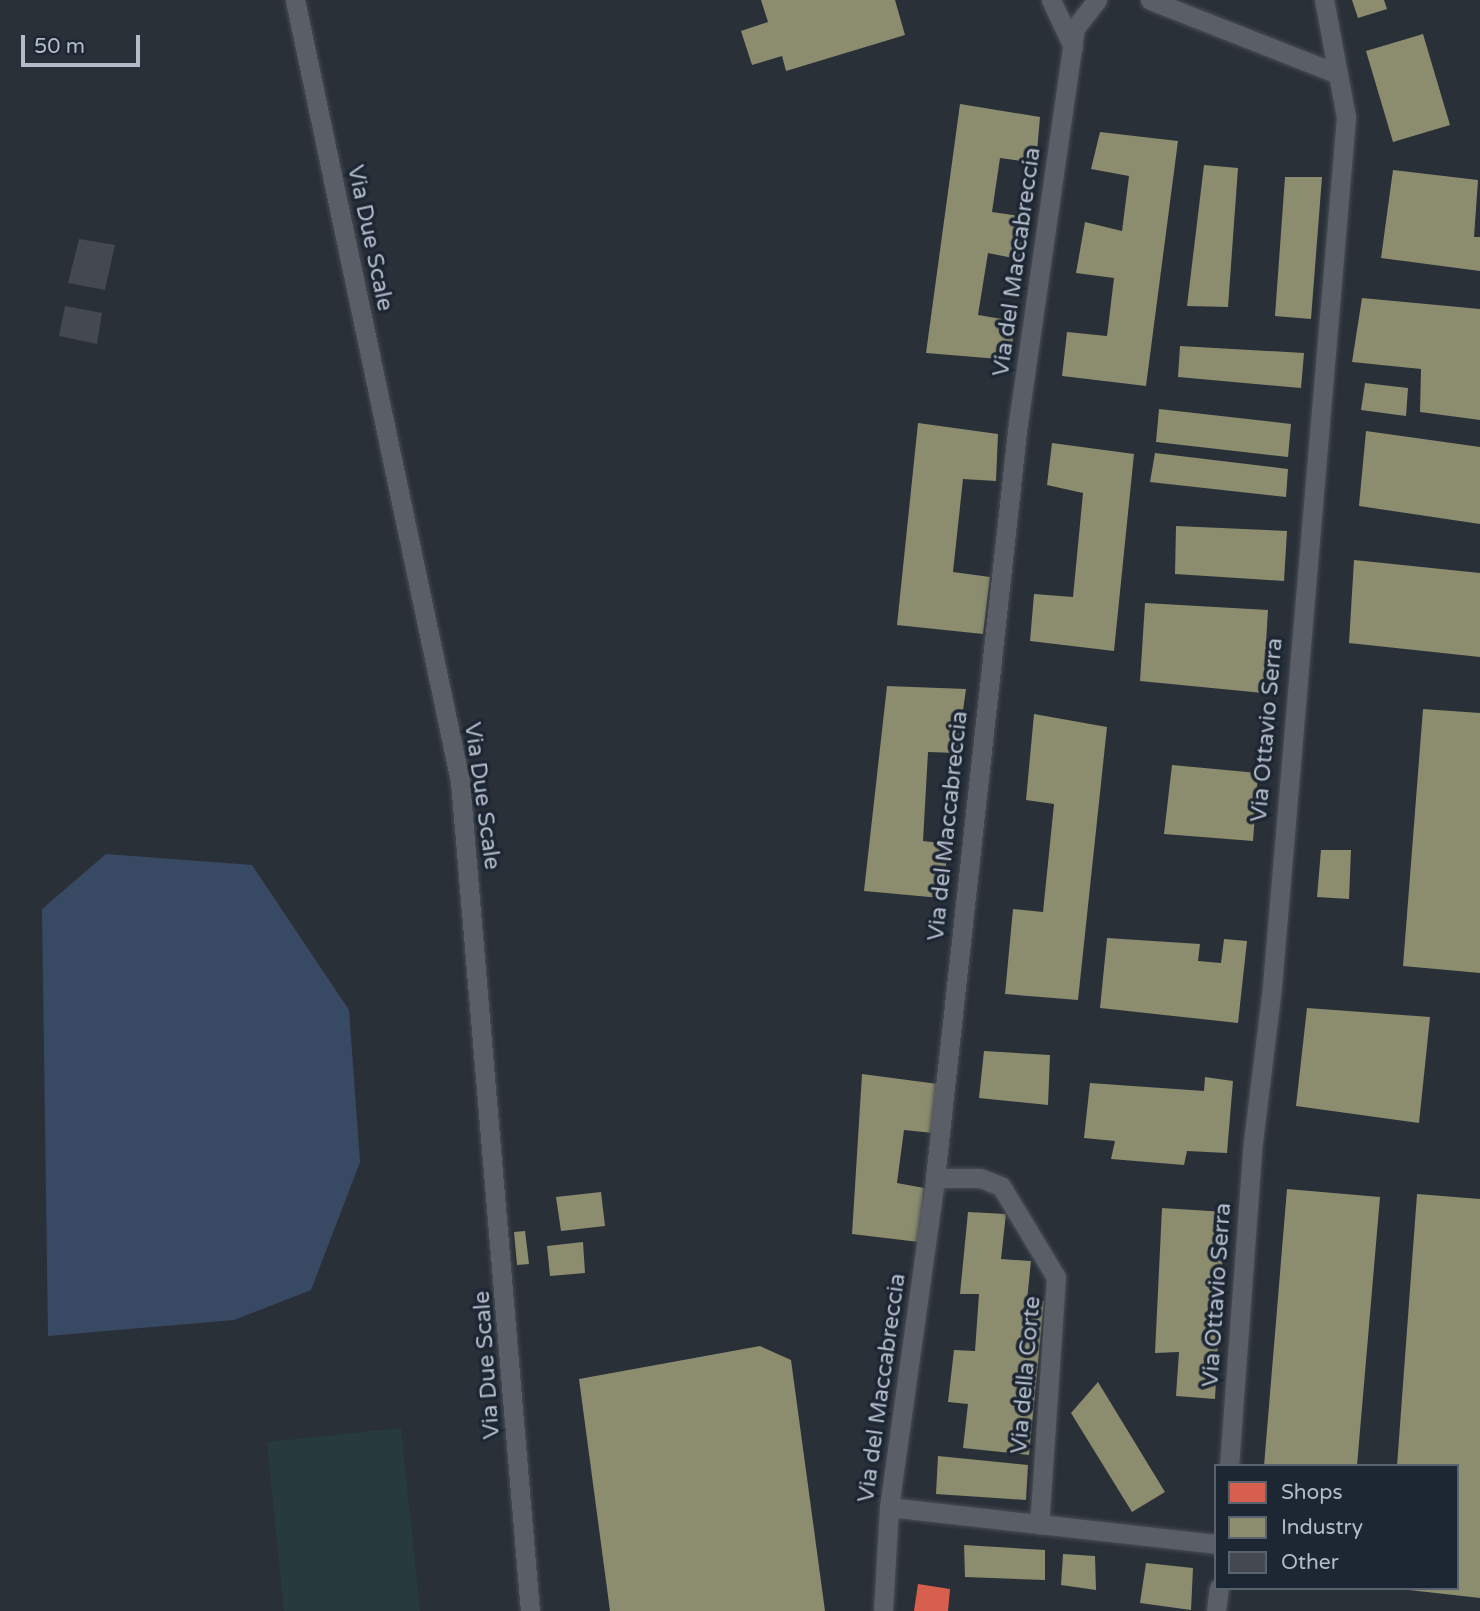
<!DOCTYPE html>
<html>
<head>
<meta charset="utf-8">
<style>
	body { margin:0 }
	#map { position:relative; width:1480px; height:1611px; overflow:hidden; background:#2a3038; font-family:"Varela Round",sans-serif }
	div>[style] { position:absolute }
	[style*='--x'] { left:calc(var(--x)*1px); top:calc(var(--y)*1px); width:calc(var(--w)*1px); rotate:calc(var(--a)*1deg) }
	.green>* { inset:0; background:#273a3e }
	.water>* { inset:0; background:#384963 }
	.shops>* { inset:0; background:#d6604d }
	.industry>* { inset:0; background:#8c8c6e }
	.building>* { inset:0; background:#444950 }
	.roads { filter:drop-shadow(0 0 2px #484c53) drop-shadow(0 0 2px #484c53) }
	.minor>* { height:19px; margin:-9.5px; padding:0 9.5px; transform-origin:9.5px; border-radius:9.5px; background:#5a5e66 }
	span { translate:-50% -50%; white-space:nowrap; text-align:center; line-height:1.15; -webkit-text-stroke:7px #1d2633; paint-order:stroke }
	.street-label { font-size:23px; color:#b4bcc9 }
	.legend { position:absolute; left:1214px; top:1464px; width:245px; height:126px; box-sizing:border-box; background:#1d2633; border:2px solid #59626f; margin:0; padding:9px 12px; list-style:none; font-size:21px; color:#b4bcc9 }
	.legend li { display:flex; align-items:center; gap:14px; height:35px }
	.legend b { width:35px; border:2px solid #59626f }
	.scale { position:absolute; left:21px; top:35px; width:119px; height:32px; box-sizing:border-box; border:4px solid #b4bcc9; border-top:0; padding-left:9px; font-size:21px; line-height:24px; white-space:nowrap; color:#b4bcc9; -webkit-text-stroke:5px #1d2633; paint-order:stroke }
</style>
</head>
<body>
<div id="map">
	<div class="green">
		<div style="clip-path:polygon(401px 1428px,420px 1611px,284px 1611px,267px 1442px)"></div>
	</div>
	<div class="water">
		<div style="clip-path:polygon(106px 854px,252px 865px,349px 1010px,360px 1162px,311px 1290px,234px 1320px,48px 1336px,42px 909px)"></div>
	</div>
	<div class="shops">
		<div style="clip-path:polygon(918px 1584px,950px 1589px,948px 1611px,914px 1611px)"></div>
	</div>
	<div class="industry">
		<div style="clip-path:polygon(761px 0,895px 0,905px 35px,786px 71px,782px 56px,752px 65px,741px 31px,768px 22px)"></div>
		<div style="clip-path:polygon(1352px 0,1384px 0,1387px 9px,1358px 18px)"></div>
		<div style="clip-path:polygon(1423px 34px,1450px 125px,1393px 142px,1366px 51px)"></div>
		<div style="clip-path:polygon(960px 104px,1040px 117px,1036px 163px,1000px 158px,992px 212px,1027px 217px,1023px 260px,988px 253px,978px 315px,1014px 321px,1011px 360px,926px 353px)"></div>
		<div style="clip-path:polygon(1100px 132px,1178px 141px,1146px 386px,1062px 376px,1067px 332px,1107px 336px,1114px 278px,1076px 273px,1085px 222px,1122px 231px,1129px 176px,1091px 169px)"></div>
		<div style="clip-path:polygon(1204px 165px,1238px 168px,1228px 307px,1187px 306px)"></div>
		<div style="clip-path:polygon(1393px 170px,1478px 180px,1474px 237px,1480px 237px,1480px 271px,1381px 258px)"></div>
		<div style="clip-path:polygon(1285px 177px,1322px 177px,1311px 319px,1275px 316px)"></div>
		<div style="clip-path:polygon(1362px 298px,1480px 309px,1480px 420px,1420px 412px,1421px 369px,1352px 362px)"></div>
		<div style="clip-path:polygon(1180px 346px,1304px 353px,1301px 388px,1178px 377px)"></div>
		<div style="clip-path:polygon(1365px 383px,1408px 388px,1406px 416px,1361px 410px)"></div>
		<div style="clip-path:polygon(1159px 409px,1291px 424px,1288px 457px,1156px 442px)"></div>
		<div style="clip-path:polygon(918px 423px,998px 434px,996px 481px,963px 479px,953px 572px,990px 577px,983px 634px,897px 625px)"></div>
		<div style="clip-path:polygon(1366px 431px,1480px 447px,1480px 524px,1359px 506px)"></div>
		<div style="clip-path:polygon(1052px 443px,1134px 454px,1114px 651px,1030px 641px,1034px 594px,1073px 597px,1083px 493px,1047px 485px)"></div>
		<div style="clip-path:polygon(1155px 453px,1288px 469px,1286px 497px,1150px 482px)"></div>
		<div style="clip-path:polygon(1176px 526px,1287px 531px,1284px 581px,1175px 574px)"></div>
		<div style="clip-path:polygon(1354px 560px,1480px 573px,1480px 657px,1349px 643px)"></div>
		<div style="clip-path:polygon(1145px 603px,1268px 610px,1263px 693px,1140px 681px)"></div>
		<div style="clip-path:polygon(887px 686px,966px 689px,957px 753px,928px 752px,923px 841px,949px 844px,941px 898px,864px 891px)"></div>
		<div style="clip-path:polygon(1423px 709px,1480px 713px,1480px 973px,1403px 966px)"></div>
		<div style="clip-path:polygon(1034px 714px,1107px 727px,1078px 1000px,1005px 994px,1013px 909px,1043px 912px,1054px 804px,1026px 800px)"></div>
		<div style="clip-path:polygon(1172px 765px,1258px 773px,1253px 841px,1164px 834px)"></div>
		<div style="clip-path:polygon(1321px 850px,1351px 850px,1349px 899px,1317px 897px)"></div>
		<div style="clip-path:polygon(1107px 938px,1200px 944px,1198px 961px,1221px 963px,1224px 939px,1247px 941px,1238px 1023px,1100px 1008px)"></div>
		<div style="clip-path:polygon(1307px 1008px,1430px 1017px,1419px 1123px,1296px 1106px)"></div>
		<div style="clip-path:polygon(984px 1051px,1050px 1055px,1048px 1105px,979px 1098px)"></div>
		<div style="clip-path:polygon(862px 1074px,938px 1084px,933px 1133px,904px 1130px,897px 1183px,924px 1188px,919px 1242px,852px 1234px)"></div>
		<div style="clip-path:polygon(1205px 1077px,1233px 1081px,1227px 1153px,1187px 1151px,1184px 1165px,1111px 1159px,1115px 1141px,1084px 1138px,1090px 1083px,1204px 1091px)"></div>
		<div style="clip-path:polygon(1287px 1189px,1380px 1197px,1357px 1466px,1264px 1466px)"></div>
		<div style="clip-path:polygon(601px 1192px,605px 1226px,561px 1231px,556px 1197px)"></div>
		<div style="clip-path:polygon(1417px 1194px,1480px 1199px,1480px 1598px,1409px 1590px,1457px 1588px,1457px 1466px,1397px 1466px)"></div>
		<div style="clip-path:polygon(1162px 1208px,1225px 1212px,1215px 1399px,1176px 1396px,1179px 1352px,1155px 1353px)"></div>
		<div style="clip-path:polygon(968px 1212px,1006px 1214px,1001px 1259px,1031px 1261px,1027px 1300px,1044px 1301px,1029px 1455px,963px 1448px,968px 1404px,948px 1402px,954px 1350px,975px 1351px,979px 1294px,960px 1294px)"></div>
		<div style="clip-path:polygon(525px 1231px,529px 1264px,517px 1265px,514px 1232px)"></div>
		<div style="clip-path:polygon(583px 1242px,585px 1273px,550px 1276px,547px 1246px)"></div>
		<div style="clip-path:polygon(760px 1346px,791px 1360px,825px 1611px,610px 1611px,579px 1379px)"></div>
		<div style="clip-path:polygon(1098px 1382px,1165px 1492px,1132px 1512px,1071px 1413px)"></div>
		<div style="clip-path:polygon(938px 1456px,1028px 1465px,1026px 1500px,936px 1494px)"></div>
		<div style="clip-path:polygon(964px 1545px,1045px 1550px,1045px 1580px,965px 1577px)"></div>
		<div style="clip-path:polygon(1063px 1554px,1095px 1556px,1096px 1590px,1061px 1585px)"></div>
		<div style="clip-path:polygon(1146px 1563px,1193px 1568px,1191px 1610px,1140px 1603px)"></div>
	</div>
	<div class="building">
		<div style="clip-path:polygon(79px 239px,115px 245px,105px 290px,68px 283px)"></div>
		<div style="clip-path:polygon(65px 306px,102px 313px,97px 344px,59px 336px)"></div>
	</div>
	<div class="roads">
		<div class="minor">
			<div style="--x:295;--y:0;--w:798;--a:78.07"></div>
			<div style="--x:460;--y:781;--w:833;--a:85.18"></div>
			<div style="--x:1051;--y:0;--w:52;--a:64.9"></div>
			<div style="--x:1150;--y:0;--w:202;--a:21.5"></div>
			<div style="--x:935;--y:1178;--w:45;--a:0"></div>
			<div style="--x:980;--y:1178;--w:22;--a:21"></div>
			<div style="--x:1001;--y:1186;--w:106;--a:58.9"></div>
			<div style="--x:1056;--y:1277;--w:248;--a:93.9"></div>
			<div style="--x:1039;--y:1524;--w:178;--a:6.4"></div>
			<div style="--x:1229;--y:1466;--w:317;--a:-85.8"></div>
			<div style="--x:1252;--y:1150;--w:165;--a:-83"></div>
			<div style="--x:1272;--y:986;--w:872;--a:-85.13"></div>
			<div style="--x:1346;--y:117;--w:119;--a:-100.6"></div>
			<div style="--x:889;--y:1507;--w:151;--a:6.5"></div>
			<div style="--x:883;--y:1611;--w:104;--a:-86.7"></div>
			<div style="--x:889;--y:1507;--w:332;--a:-82"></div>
			<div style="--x:935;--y:1178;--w:760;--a:-83.73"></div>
			<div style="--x:1018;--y:423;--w:399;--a:-81.8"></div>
			<div style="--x:1075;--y:28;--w:36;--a:-52"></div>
			<div style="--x:1216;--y:1611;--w:23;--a:-83"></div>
		</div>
	</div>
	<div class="street-label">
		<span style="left:370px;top:238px;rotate:78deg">Via Due Scale</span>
		<span style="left:1017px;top:262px;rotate:-82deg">Via del Maccabreccia</span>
		<span style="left:1267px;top:730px;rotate:-85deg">Via Ottavio Serra</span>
		<span style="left:482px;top:796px;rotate:82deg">Via Due Scale</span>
		<span style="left:948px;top:826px;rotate:-84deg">Via del Maccabreccia</span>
		<span style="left:1217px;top:1295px;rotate:-86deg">Via Ottavio Serra</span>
		<span style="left:487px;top:1365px;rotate:-94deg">Via Due Scale</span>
		<span style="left:1026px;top:1375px;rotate:-85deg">Via della Corte</span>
		<span style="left:882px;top:1388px;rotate:-82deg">Via del Maccabreccia</span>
	</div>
	<ul class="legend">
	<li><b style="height:19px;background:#d6604d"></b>Shops</li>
	<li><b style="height:19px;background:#8c8c6e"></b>Industry</li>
	<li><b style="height:19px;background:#444950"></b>Other</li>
	</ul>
	<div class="scale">50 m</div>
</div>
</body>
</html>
